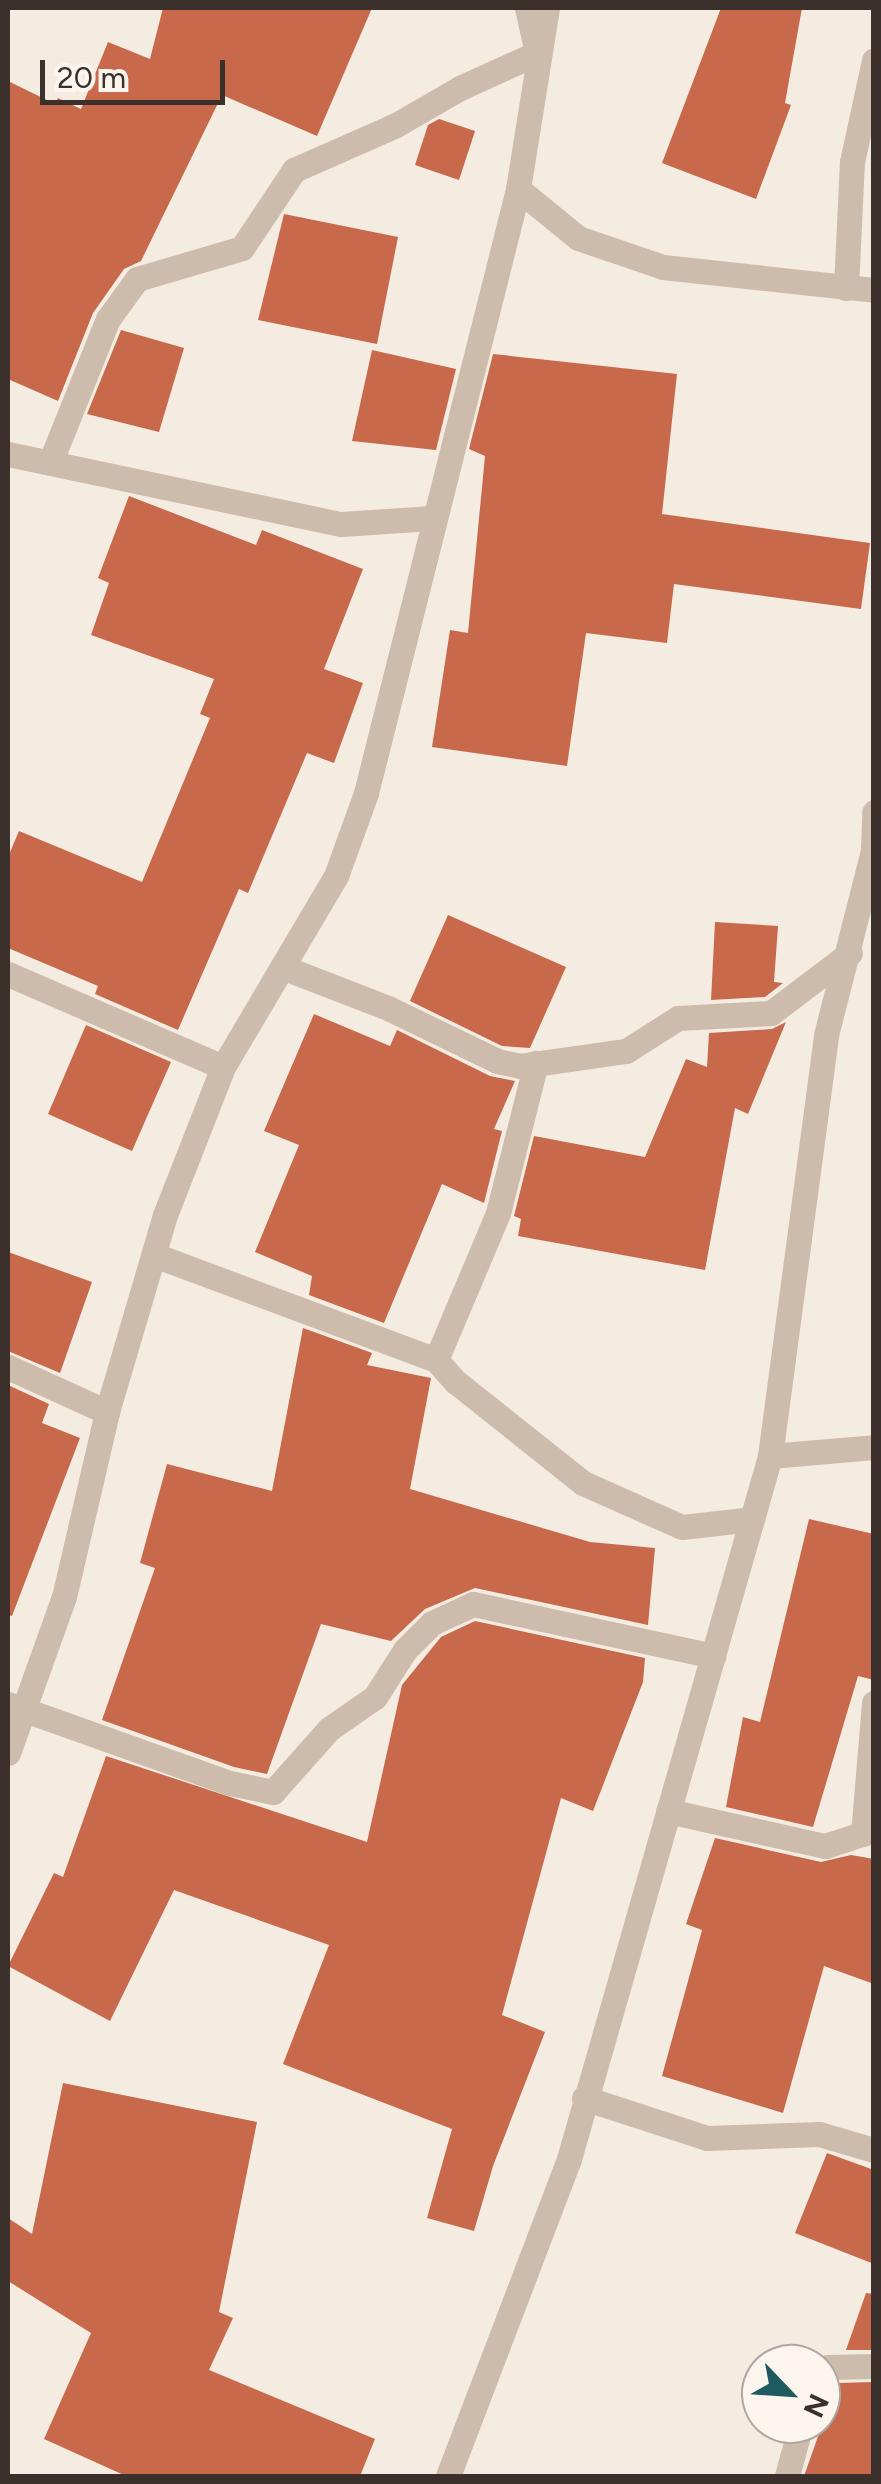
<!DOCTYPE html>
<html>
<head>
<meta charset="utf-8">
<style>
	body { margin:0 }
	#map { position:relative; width:881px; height:2484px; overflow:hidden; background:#f4ebe1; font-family:Figtree,sans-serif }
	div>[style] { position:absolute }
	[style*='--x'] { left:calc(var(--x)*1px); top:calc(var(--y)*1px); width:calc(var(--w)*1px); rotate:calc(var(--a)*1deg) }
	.building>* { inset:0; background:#c8694b }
	.street>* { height:25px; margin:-12.5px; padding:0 12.5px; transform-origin:12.5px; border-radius:12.5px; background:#cdbbac }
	span { translate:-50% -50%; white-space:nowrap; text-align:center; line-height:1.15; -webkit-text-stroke:8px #fbf5ee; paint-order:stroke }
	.frame { position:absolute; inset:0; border:10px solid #3b302b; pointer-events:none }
	.north { position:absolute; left:741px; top:2344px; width:100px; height:100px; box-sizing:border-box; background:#fbf5ee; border:2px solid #aea6a0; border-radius:50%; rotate:115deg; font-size:28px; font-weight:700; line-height:40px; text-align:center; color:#3b302b }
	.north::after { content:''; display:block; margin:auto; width:35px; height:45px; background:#1f5a5e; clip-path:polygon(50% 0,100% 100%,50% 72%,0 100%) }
	.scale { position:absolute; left:40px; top:60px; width:185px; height:45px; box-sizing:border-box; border:5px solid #3b302b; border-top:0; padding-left:12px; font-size:30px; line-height:35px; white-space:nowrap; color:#3b302b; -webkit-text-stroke:8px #fbf5ee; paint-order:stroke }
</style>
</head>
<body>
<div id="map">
	<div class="building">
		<div style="clip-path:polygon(163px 8px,372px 8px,317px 136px,222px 95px,141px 261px,124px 269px,93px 313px,58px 401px,8px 379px,8px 81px,55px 104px,58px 98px,81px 109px,108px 42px,150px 59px)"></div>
		<div style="clip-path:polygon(721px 8px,802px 8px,785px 103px,791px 105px,756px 199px,662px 163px)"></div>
		<div style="clip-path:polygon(439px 119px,475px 131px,459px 180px,415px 165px,428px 125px)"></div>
		<div style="clip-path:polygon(284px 214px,398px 237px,377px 344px,258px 320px)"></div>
		<div style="clip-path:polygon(121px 330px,184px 348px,159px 432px,87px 414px)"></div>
		<div style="clip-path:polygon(372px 350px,456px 369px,436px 450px,352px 441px)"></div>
		<div style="clip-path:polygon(493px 354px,677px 374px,662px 514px,870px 543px,861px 609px,674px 584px,667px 643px,586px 633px,567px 766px,432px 747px,450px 630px,468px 633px,485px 456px,469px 449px)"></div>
		<div style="clip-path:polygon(129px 496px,256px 545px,262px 530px,363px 569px,324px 669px,363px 683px,334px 763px,307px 753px,248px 893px,239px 889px,178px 1030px,95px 994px,98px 986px,8px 948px,8px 857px,19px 831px,142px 882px,210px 718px,200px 714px,214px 679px,91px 635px,109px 583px,98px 578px)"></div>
		<div style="clip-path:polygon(448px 915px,566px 967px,530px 1048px,502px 1046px,410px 1001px)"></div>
		<div style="clip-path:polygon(715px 922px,778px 926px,774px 982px,783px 983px,765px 997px,711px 1000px)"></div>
		<div style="clip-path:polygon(314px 1014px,390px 1046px,397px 1030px,490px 1076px,515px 1081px,494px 1129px,502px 1131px,484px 1203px,442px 1184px,384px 1323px,309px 1295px,312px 1276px,255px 1252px,299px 1145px,264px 1131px)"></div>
		<div style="clip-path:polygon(786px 1022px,748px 1114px,735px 1108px,705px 1270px,518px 1236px,521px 1219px,514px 1216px,534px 1136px,645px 1157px,686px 1059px,707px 1067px,709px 1033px,772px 1029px)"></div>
		<div style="clip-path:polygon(86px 1025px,171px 1062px,132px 1151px,48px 1114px)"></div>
		<div style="clip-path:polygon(8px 1252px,92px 1282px,60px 1373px,8px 1351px)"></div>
		<div style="clip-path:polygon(303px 1328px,372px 1353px,367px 1365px,431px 1378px,410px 1489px,590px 1542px,655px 1548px,648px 1625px,475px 1588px,425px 1609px,391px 1641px,321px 1624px,267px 1774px,234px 1767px,102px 1720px,155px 1568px,140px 1563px,167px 1464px,272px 1491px)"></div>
		<div style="clip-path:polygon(8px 1385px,49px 1404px,42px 1423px,80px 1438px,12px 1616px,8px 1615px)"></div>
		<div style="clip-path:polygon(809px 1519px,874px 1534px,874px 1680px,858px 1676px,813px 1827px,726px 1807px,743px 1717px,760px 1722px)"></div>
		<div style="clip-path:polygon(475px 1621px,645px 1658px,643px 1682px,593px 1811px,561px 1798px,502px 2015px,545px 2032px,493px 2166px,474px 2231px,427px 2218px,452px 2129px,283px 2064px,329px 1945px,174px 1890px,110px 2021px,8px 1966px,54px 1873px,63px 1877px,106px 1756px,367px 1842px,402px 1685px,441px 1637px)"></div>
		<div style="clip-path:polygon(715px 1838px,821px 1862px,851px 1855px,874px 1859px,874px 1984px,824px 1966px,783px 2113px,662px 2076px,702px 1930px,686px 1924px)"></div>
		<div style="clip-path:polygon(63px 2083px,257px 2122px,219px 2312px,233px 2318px,209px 2370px,375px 2439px,360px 2476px,126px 2476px,44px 2439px,91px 2333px,8px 2281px,8px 2218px,32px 2234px)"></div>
		<div style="clip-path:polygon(827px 2153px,874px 2170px,874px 2264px,795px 2233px)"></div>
		<div style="clip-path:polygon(866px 2293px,874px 2294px,874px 2350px,846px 2350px)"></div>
		<div style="clip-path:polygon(874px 2382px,874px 2476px,804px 2476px,837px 2383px)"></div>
	</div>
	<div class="street">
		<div style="--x:518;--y:189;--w:77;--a:39.2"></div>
		<div style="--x:578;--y:238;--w:90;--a:18.8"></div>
		<div style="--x:663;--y:267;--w:212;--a:6.2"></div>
		<div style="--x:846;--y:288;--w:126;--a:-87.3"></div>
		<div style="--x:852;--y:162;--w:104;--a:-77.8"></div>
		<div style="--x:8;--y:454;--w:340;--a:11.9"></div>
		<div style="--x:341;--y:524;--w:91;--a:-3.8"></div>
		<div style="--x:50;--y:463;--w:155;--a:-68.1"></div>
		<div style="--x:108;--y:319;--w:49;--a:-54.1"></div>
		<div style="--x:137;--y:279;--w:109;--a:-16.4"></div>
		<div style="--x:242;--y:248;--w:94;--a:-56.3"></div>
		<div style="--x:294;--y:170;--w:111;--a:-23.8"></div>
		<div style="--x:396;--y:125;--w:74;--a:-30"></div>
		<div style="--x:460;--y:88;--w:85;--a:-24.4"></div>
		<div style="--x:537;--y:53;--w:46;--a:-102.5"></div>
		<div style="--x:282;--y:967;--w:114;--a:21.1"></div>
		<div style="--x:388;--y:1008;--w:121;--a:25.9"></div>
		<div style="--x:497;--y:1061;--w:24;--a:12"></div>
		<div style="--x:520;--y:1066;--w:107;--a:-8.1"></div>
		<div style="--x:626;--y:1051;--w:62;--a:-32.4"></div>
		<div style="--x:678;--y:1018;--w:93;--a:-3.1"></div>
		<div style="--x:771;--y:1013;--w:99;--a:-37.2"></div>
		<div style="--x:8;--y:974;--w:234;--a:23.4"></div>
		<div style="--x:154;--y:1255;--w:301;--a:20.4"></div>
		<div style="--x:436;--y:1360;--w:30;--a:48"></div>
		<div style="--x:456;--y:1382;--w:162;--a:38.5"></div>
		<div style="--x:583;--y:1483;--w:108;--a:24"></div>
		<div style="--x:682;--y:1527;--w:70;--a:-6.5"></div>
		<div style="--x:436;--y:1360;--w:160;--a:-67.1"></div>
		<div style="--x:498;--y:1213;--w:155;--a:-75.8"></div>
		<div style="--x:8;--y:1367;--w:109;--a:24.4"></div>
		<div style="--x:770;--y:1456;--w:104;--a:-4.9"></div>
		<div style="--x:8;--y:1704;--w:236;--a:19.6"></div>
		<div style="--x:230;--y:1783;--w:44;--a:11.8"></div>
		<div style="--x:273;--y:1792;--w:84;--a:-48.4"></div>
		<div style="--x:329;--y:1729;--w:56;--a:-34.8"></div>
		<div style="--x:375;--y:1697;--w:56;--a:-57.4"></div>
		<div style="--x:405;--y:1650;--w:38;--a:-45"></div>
		<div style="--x:432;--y:1623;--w:45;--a:-24.9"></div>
		<div style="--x:473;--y:1604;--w:246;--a:12.2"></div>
		<div style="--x:8;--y:1753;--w:166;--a:-70.3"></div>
		<div style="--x:64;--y:1597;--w:190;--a:-76.9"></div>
		<div style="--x:107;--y:1412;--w:205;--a:-73.6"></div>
		<div style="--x:165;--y:1215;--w:159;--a:-68.6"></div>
		<div style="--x:223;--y:1067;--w:222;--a:-59.4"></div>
		<div style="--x:336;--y:876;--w:88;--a:-70.1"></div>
		<div style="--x:366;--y:793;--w:623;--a:-75.87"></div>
		<div style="--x:518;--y:189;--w:183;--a:-80.9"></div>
		<div style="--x:668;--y:1811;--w:161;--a:12.6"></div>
		<div style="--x:825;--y:1846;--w:52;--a:-18.1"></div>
		<div style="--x:863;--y:1834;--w:132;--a:-85.2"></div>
		<div style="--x:584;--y:2098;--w:129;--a:18"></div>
		<div style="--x:707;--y:2138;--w:112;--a:-2"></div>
		<div style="--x:819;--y:2134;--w:57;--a:16.2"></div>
		<div style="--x:821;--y:2379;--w:13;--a:-63"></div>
		<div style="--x:827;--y:2367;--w:47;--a:-1.2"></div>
		<div style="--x:448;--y:2476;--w:339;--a:-69.1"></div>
		<div style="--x:569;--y:2159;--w:731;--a:-74.04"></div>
		<div style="--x:770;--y:1456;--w:425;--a:-82.4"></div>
		<div style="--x:826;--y:1035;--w:191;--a:-75.7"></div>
		<div style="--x:873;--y:850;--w:38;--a:-88"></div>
		<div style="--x:787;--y:2476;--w:54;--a:-74.9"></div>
	</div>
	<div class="frame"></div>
	<div class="north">N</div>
	<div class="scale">20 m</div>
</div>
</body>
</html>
